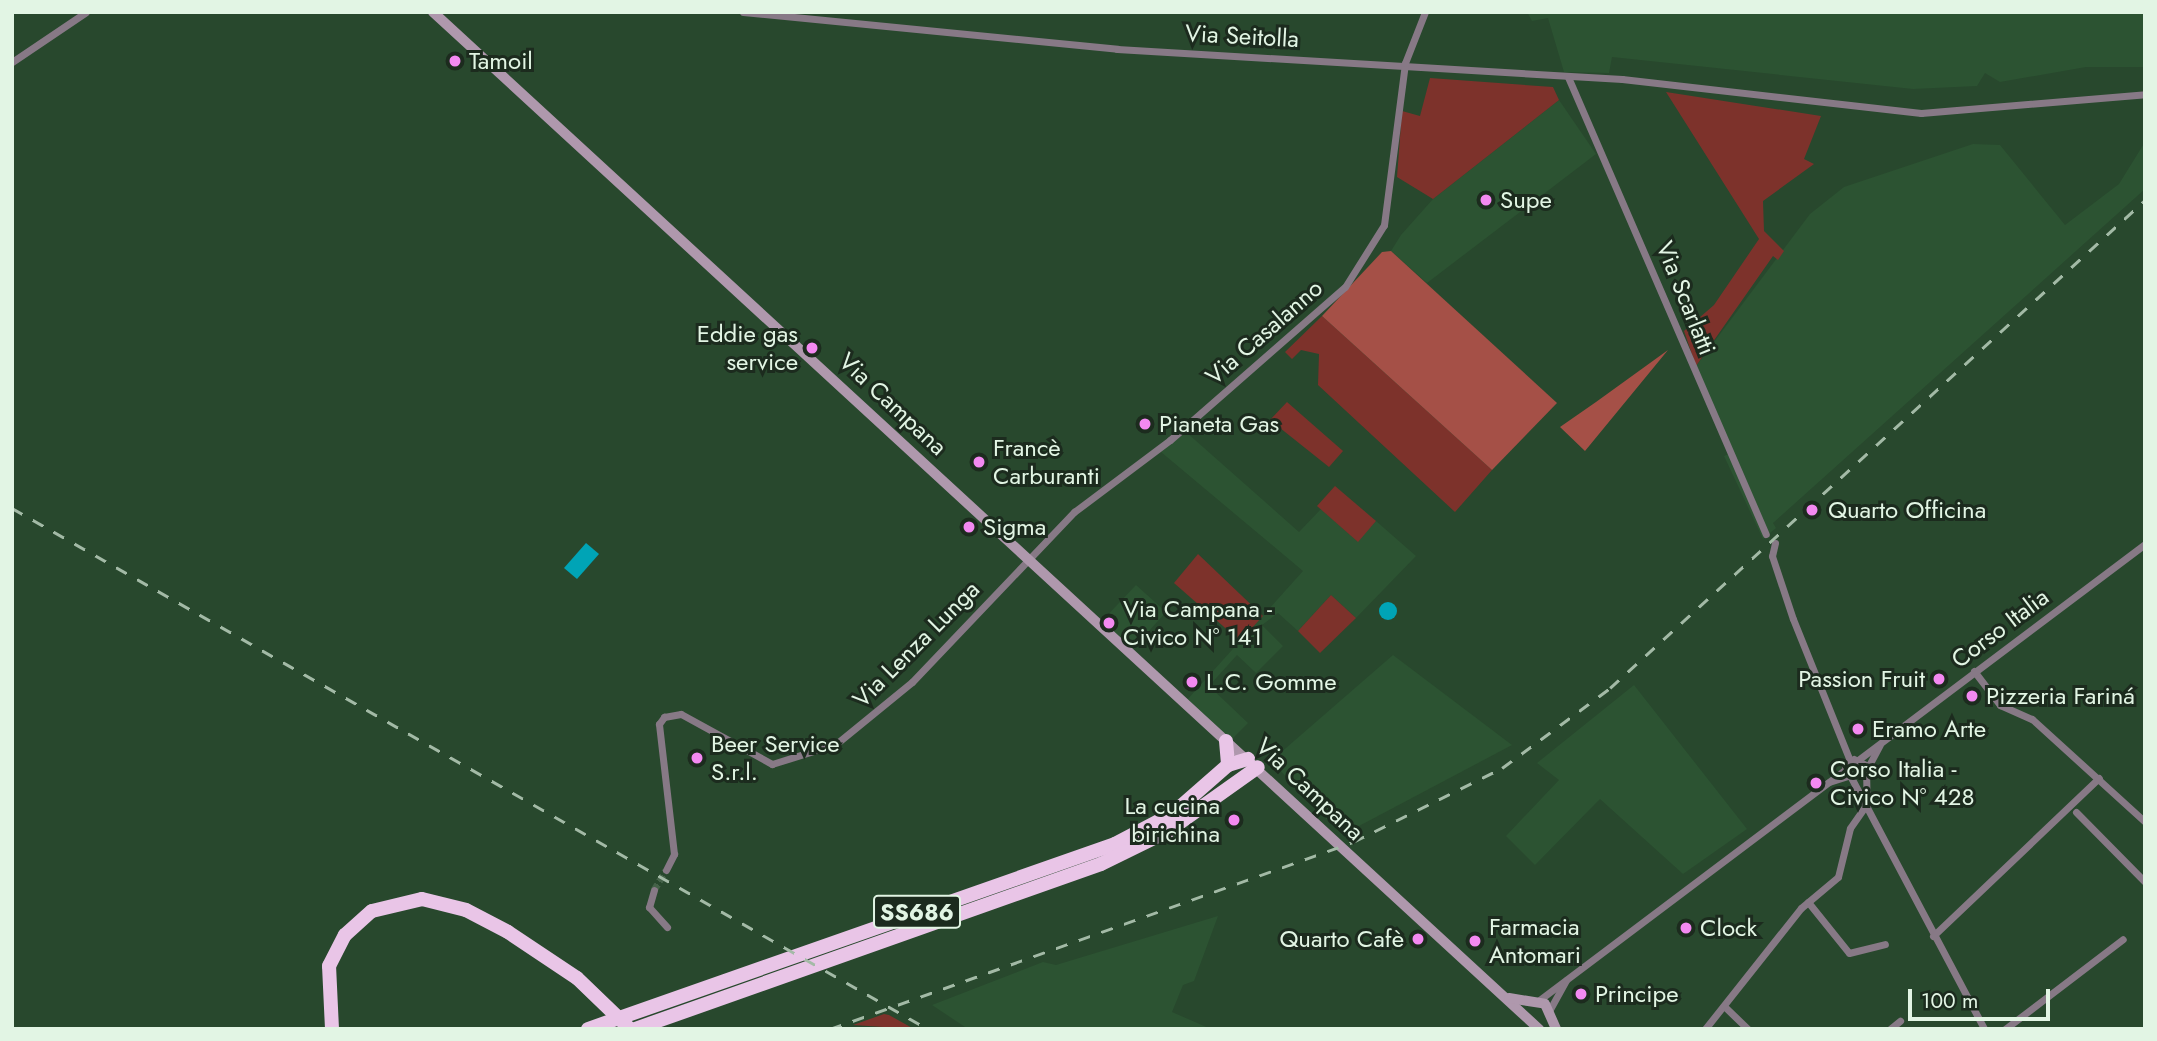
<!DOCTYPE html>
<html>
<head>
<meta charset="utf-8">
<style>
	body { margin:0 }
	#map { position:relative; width:2157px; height:1041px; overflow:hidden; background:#28482d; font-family:Jost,sans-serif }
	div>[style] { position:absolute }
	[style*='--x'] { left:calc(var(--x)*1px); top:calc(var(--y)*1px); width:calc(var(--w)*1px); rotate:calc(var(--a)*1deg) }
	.built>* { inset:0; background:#2c5332 }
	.green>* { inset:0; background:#7d322b }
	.forest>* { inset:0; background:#a55047 }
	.water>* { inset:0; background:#00a4b6 }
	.round { border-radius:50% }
	.street-tunnel>* { height:7px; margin-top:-3.5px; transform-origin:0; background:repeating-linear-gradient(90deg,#446248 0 7px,transparent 0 10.5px) }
	.street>* { height:7px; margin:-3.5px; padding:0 3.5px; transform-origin:3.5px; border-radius:3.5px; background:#877986 }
	.secondary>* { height:10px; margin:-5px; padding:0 5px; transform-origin:5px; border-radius:5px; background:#af98ad }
	.highway>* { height:14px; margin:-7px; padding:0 7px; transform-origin:7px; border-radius:7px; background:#e9c5e7 }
	.rail>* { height:2.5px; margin-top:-1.25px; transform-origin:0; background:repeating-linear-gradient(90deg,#a3baa6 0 12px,transparent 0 24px) }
	.highway-bridge>* { height:14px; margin:-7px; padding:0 7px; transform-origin:7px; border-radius:7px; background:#e9c5e7 }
	.dots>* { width:19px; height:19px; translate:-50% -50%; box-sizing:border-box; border:4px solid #1c2b1e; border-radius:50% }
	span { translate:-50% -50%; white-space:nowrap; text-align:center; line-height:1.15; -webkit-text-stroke:6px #1c2b1e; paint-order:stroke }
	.shield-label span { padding:2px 5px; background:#1c2b1e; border:2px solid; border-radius:5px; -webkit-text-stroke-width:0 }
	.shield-label { font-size:23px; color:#e2f5e4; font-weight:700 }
	.street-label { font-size:24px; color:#e2f5e4 }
	.poi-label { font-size:24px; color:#e2f5e4 }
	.left { translate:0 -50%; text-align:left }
	.right { translate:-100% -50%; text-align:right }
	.frame { position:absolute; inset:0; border:14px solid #e2f5e4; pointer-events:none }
	.scale { position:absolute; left:1908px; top:989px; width:142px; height:32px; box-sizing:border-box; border:4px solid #e2f5e4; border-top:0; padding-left:9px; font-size:21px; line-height:24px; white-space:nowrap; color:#e2f5e4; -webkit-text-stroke:5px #1c2b1e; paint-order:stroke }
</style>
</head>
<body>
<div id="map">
	<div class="built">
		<div style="clip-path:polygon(1527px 12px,2145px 12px,2145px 67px,2086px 67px,2000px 82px,1985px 73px,1977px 86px,1913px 89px,1612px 57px,1609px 73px,1564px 72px,1548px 18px,1532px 21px)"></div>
		<div style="clip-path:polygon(1559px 100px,1596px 154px,1427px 283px,1391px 251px,1401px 235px,1433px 199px)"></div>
		<div style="clip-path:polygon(2145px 142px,2145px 189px,1773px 523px,1776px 528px,1763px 539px,1724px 456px,1731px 453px,1696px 366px,1810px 214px,1844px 187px,1973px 144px,2000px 145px,2065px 225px,2119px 184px)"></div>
		<div style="clip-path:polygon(1186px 432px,1299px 532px,1321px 509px,1357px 541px,1376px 521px,1416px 556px,1356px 618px,1331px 595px,1298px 631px,1278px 613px,1262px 625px,1283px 646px,1256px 673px,1237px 655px,1209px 686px,1248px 723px,1230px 741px,1186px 701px,1303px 571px,1161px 452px)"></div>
		<div style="clip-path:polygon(1136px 585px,1166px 612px,1131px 651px,1100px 623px)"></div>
		<div style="clip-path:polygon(1393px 655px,1512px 745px,1342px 835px,1271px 761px)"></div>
		<div style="clip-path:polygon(1634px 685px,1747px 829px,1683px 874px,1600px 799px,1535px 865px,1506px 836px,1559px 780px,1537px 763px)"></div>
		<div style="clip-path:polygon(1218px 916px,1194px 981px,1183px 985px,1172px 1012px,1211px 1029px,968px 1029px,932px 1005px,1043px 962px,1056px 965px)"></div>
	</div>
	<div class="green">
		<div style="clip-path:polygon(1430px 78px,1553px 87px,1559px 100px,1433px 199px,1397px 177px,1402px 111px,1420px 116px)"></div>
		<div style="clip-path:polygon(1666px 92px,1821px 116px,1804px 159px,1814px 164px,1763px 201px,1764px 231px,1784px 251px,1778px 260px,1773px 256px,1696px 366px,1684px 331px,1714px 305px,1759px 239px)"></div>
		<div style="clip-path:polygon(1322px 316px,1492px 470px,1455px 512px,1318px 385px,1319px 354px,1301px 350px,1292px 359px,1285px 352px)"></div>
		<div style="clip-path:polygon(1287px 402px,1343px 451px,1329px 467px,1270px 420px)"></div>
		<div style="clip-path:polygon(1335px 486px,1376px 521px,1358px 542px,1317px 506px)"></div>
		<div style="clip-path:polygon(1198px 554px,1263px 616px,1240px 641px,1174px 583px)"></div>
		<div style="clip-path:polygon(1331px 595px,1356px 618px,1320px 653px,1298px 631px)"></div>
		<div style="clip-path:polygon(884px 1014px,889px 1015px,914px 1029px,853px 1025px)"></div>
	</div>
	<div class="forest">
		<div style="clip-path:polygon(1391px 251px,1557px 403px,1492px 470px,1322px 316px,1382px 252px)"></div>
		<div style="clip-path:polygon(1668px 350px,1585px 451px,1560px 427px,1596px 402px)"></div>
	</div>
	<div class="water">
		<div style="clip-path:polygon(586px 543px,599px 554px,577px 579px,564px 568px)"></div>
		<div class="round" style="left:1379px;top:602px;width:18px;height:18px"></div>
	</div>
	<div class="street-tunnel">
		<div style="--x:654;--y:890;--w:23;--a:-59"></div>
	</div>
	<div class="street">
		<div style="--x:743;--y:12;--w:376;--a:5.6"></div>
		<div style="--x:1117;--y:49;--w:506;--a:3.4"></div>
		<div style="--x:1622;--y:79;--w:301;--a:6.5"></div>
		<div style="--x:1921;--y:113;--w:225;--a:-4.8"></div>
		<div style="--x:12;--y:62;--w:89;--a:-34"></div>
		<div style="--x:1568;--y:77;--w:498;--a:66.6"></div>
		<div style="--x:1775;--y:543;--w:13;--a:103"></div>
		<div style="--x:1772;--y:556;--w:66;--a:71.6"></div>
		<div style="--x:1793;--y:619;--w:153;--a:68.1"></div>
		<div style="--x:1974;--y:671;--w:43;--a:52.6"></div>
		<div style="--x:2000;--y:705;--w:35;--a:24"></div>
		<div style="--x:2032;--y:719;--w:153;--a:42.3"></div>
		<div style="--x:1854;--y:759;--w:13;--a:27"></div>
		<div style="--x:1866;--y:765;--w:39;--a:89"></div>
		<div style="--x:1845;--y:766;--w:297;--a:62.1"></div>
		<div style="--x:1867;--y:769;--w:27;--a:-62"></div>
		<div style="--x:1829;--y:782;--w:19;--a:-18"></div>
		<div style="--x:2076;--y:812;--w:98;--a:45.4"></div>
		<div style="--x:666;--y:870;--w:18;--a:-63"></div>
		<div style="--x:674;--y:854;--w:131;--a:-96.6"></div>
		<div style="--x:659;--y:724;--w:9;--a:-54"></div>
		<div style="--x:664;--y:717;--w:17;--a:-10"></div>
		<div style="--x:681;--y:714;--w:104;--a:28.8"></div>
		<div style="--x:772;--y:764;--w:67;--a:-17.4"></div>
		<div style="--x:836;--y:744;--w:98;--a:-39.2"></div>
		<div style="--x:912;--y:682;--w:235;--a:-46.4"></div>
		<div style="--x:1074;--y:512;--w:120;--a:-36.9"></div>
		<div style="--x:1170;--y:440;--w:232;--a:-41.2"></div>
		<div style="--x:1345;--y:287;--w:73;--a:-57.8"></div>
		<div style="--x:1384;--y:225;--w:163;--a:-82.6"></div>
		<div style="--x:1405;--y:63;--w:55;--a:-68.6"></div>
		<div style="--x:654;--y:890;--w:18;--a:106"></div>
		<div style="--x:649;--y:907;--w:27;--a:48"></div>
		<div style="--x:1808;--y:902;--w:65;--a:51.2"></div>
		<div style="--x:1849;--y:953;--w:37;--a:-14"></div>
		<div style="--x:1933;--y:936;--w:229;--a:-43.6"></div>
		<div style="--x:1538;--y:1001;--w:760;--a:-36.98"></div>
		<div style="--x:1725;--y:1007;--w:32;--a:44"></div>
		<div style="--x:1549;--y:1011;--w:35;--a:-61"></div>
		<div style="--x:1705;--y:1029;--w:154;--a:-51.6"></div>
		<div style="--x:1801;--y:908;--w:48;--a:-40"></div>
		<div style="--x:1838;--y:877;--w:50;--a:-76.2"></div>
		<div style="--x:1850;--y:828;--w:29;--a:-55"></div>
		<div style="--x:1890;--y:1029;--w:13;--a:-39"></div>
		<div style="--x:2005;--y:1029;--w:148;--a:-37.3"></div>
	</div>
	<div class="secondary">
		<div style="--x:433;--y:12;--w:1503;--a:42.6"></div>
		<div style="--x:1509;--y:998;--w:36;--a:9"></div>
		<div style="--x:1545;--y:1004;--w:27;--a:66"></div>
	</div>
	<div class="highway">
		<div style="--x:1226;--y:741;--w:24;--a:85"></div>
		<div style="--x:1228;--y:765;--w:21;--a:-17"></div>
		<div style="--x:332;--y:1029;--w:63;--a:-92.7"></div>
		<div style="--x:329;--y:966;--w:35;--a:-63"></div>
		<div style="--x:345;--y:935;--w:36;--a:-42"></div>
		<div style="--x:372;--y:911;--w:51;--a:-13.5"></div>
		<div style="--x:422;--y:899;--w:45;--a:14"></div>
		<div style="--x:466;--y:910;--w:47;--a:27.6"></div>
		<div style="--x:588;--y:1029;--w:559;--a:-19.34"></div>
		<div style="--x:1115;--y:844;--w:64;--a:-27.8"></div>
		<div style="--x:1172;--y:814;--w:74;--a:-41.2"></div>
		<div style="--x:635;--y:1029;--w:494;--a:-19.5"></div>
		<div style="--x:1101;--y:864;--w:75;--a:-26.2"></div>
		<div style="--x:1168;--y:831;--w:110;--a:-35.4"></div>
	</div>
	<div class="rail">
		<div style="--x:12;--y:508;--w:1054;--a:29.63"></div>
		<div style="--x:830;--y:1029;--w:555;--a:-19.67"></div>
		<div style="--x:1353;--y:842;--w:166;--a:-26.4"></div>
		<div style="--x:1502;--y:768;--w:134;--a:-36.5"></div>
		<div style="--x:1610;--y:688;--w:724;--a:-42.37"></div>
	</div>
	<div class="highway-bridge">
		<div style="--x:508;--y:932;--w:83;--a:33.7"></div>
		<div style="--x:577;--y:978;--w:74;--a:43.9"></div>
	</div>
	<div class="dots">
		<div style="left:455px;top:61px;background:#f389f1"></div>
		<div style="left:1486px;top:200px;background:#f389f1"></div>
		<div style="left:812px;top:348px;background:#f389f1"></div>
		<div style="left:1145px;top:424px;background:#f389f1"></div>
		<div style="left:979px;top:462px;background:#f389f1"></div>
		<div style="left:1812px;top:510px;background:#f389f1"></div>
		<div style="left:969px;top:527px;background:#f389f1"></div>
		<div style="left:1109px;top:623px;background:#f389f1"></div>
		<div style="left:1939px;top:679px;background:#f389f1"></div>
		<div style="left:1192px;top:682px;background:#f389f1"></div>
		<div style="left:1972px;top:696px;background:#f389f1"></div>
		<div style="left:1858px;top:729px;background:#f389f1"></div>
		<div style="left:697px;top:758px;background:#f389f1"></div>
		<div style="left:1816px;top:783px;background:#f389f1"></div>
		<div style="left:1234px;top:820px;background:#f389f1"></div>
		<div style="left:1686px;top:928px;background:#f389f1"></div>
		<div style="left:1418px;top:939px;background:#f389f1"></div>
		<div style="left:1475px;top:941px;background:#f389f1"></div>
		<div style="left:1581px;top:994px;background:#f389f1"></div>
	</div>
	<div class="shield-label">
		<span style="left:917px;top:912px">SS686</span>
	</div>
	<div class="street-label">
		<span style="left:1242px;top:36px;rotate:3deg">Via Seitolla</span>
		<span style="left:1686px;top:298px;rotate:68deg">Via Scarlatti</span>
		<span style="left:1264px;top:332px;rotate:-41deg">Via Casalanno</span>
		<span style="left:893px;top:404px;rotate:43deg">Via Campana</span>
		<span style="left:2000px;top:628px;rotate:-37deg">Corso Italia</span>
		<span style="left:916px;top:644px;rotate:-45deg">Via Lenza Lunga</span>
		<span style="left:1310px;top:789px;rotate:43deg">Via Campana</span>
	</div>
	<div class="poi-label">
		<span class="left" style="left:469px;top:61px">Tamoil</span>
		<span class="left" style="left:1500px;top:200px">Supe</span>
		<span class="right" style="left:798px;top:348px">Eddie gas<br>service</span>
		<span class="left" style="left:1159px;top:424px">Pianeta Gas</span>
		<span class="left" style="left:993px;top:462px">Francè<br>Carburanti</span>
		<span class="left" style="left:1828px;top:510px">Quarto Officina</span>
		<span class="left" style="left:983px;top:527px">Sigma</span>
		<span class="left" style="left:1123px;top:623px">Via Campana -<br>Civico N° 141</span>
		<span class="right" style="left:1925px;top:679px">Passion Fruit</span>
		<span class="left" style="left:1206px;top:682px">L.C. Gomme</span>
		<span class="left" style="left:1986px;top:696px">Pizzeria Fariná</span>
		<span class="left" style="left:1872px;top:729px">Eramo Arte</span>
		<span class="left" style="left:711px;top:758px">Beer Service<br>S.r.l.</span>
		<span class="left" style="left:1830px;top:783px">Corso Italia -<br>Civico N° 428</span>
		<span class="right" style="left:1220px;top:820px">La cucina<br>birichina</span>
		<span class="left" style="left:1489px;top:941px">Farmacia<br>Antomari</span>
		<span class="left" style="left:1700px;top:928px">Clock</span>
		<span class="right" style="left:1404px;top:939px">Quarto Cafè</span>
		<span class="left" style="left:1595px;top:994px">Principe</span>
	</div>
	<div class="frame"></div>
	<div class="scale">100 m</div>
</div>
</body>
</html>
